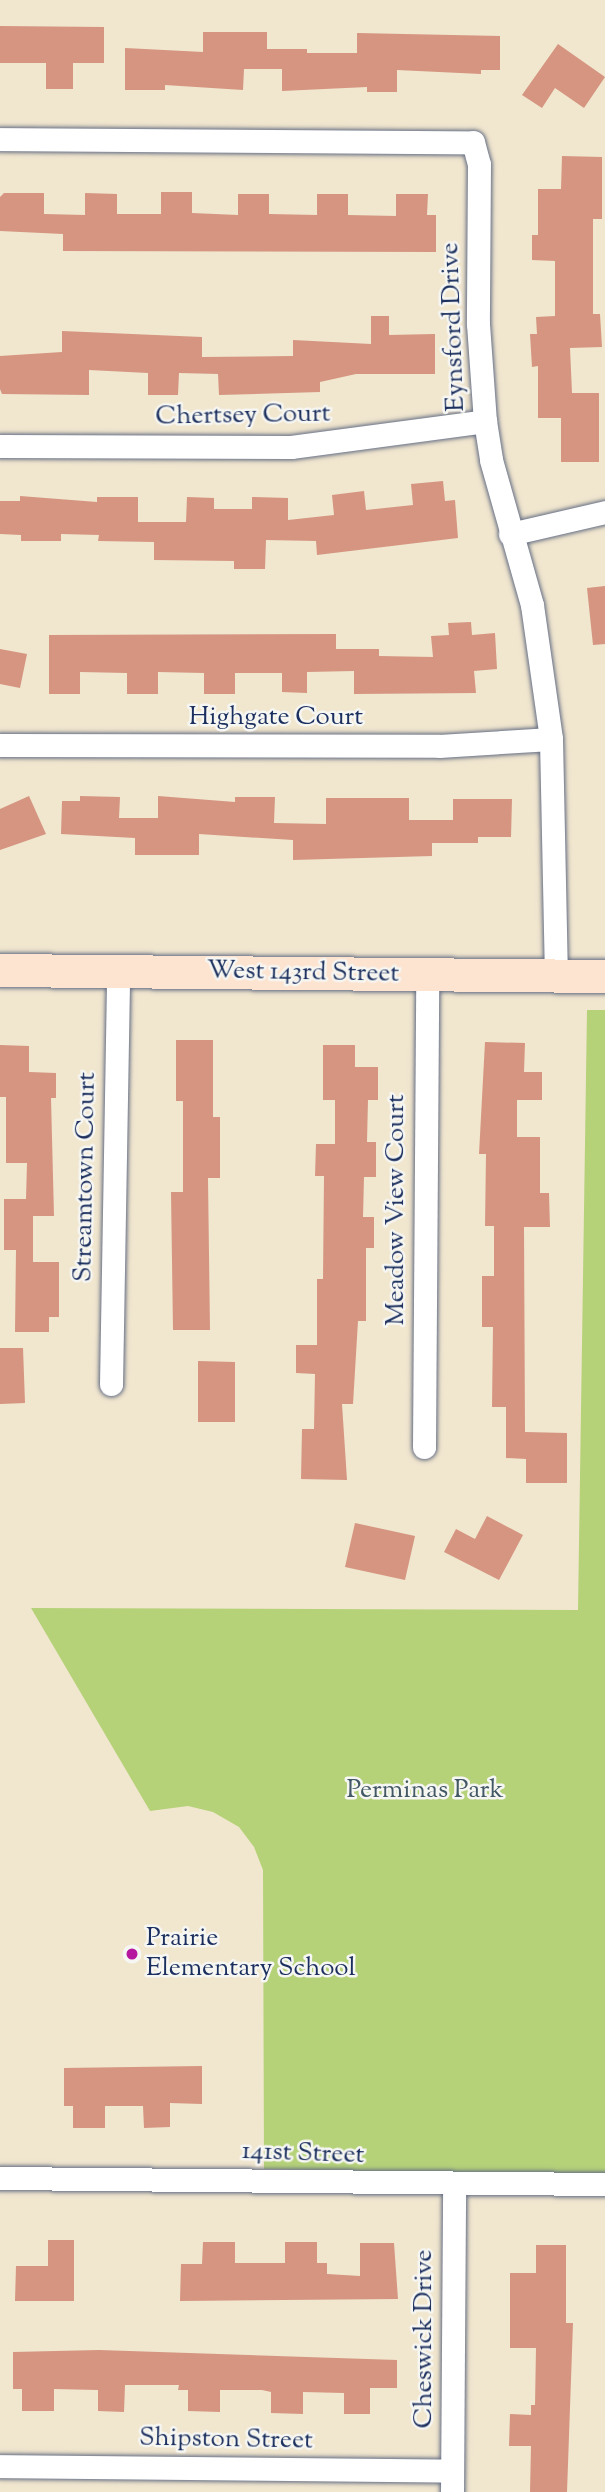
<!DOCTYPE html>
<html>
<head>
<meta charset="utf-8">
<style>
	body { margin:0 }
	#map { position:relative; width:605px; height:2492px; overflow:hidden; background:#f1e6ce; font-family:"Sorts Mill Goudy",serif }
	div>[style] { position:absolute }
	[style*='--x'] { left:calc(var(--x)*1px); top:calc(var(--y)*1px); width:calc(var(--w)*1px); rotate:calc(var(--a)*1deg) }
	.green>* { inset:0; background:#b5d279 }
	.building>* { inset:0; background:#d59581 }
	.roads { filter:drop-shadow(0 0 2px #666f85) drop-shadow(0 0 2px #666f85) }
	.minor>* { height:23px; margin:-11.5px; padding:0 11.5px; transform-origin:11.5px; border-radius:11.5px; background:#fff }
	.secondary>* { height:33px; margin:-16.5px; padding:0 16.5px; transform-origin:16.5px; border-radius:16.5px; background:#fde4d1 }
	.dots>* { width:19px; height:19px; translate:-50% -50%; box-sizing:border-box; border:4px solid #f6f6f2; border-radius:50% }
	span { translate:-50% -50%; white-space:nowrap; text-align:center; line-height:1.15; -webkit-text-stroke:5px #f6f6f2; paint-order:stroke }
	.street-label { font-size:26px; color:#1b2f5e }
	.park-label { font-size:26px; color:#425865 }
	.poi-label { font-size:26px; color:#1b2f5e }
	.left { translate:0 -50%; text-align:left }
</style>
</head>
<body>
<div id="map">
	<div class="green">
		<div style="clip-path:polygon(587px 1010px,605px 1010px,605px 2176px,264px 2169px,263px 1870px,254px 1847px,239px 1827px,213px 1812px,188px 1806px,150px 1811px,31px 1608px,578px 1610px)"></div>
	</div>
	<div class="building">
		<div style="clip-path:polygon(0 26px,104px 27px,104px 63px,73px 63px,73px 89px,46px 89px,46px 63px,0 63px)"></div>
		<div style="clip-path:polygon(203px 32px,267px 32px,267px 49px,307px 49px,307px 53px,357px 53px,357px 33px,500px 36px,500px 70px,481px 70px,481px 74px,397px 70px,397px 92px,367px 92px,367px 87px,282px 91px,282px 69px,244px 69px,243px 90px,165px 85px,165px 90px,125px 90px,125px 48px,203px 52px)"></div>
		<div style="clip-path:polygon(558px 44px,605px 77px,584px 108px,555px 88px,542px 108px,522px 95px)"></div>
		<div style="clip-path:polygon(562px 156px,602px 157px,602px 219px,593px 219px,593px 314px,600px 314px,602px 347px,570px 348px,572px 393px,599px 393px,599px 462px,561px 462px,561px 418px,538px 418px,538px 366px,532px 367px,530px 334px,537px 334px,536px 317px,555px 316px,555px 261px,532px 260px,532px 235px,538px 235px,538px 189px,561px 189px)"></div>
		<div style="clip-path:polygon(161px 192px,192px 192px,192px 213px,238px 215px,238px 194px,269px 194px,269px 214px,317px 215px,317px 194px,348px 194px,348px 215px,396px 216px,396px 194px,428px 194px,427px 215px,436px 215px,436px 252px,63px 251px,63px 234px,0 231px,0 197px,4px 193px,44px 193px,44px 214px,85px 215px,85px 193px,117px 194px,117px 214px,161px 214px)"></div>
		<div style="clip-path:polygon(371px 316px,389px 316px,389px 335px,435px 334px,435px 374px,356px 374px,320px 382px,320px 392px,219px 395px,218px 374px,179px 373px,178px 395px,148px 395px,148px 373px,89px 370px,89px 395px,2px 394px,0 389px,0 356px,62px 352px,62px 331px,202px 337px,202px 357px,293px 356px,293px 340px,371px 344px)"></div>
		<div style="clip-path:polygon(443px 481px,445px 501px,455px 500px,458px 538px,317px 555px,316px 541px,266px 540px,265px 569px,234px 569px,234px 561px,154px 560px,154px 542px,98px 541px,99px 535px,61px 534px,61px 541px,21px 541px,21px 535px,0 534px,0 501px,20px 501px,20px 496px,97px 502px,97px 497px,138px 497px,138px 522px,186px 522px,187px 497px,214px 498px,214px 509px,252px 509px,252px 497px,288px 498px,288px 520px,334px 515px,332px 495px,364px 491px,366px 510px,413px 505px,411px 484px)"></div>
		<div style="clip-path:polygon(605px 586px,605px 644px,593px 645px,587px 588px)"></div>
		<div style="clip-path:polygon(471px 622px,472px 635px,495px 633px,497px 669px,474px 671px,476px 693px,354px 694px,354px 671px,307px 672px,307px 693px,282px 692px,282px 673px,235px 673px,235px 694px,204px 694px,204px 673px,158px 672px,158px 694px,127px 694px,127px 673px,80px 672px,80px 694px,49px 694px,49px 635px,336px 634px,336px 649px,379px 649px,379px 656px,433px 657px,431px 636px,449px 635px,448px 623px)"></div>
		<div style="clip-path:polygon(0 649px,27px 654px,20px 688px,0 684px)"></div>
		<div style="clip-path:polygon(29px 796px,46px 834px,0 850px,0 809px)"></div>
		<div style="clip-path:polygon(80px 796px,120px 797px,119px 818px,158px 818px,158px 796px,235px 802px,235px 797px,275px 797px,274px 823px,326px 824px,326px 798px,409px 798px,409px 820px,453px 820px,453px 799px,512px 799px,511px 837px,478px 837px,478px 843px,432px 843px,432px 856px,293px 860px,293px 840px,199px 834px,199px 855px,135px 855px,135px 838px,61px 834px,62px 801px,80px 801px)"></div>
		<div style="clip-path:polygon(176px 1040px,213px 1040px,213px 1117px,220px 1117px,220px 1178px,208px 1178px,210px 1330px,173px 1330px,171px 1192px,183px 1192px,183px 1101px,176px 1101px)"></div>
		<div style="clip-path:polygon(485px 1042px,525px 1043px,524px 1072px,542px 1072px,542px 1100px,517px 1100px,517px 1137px,540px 1137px,540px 1193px,549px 1193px,550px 1227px,524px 1227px,525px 1432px,567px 1433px,567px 1483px,526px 1483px,526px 1459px,506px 1458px,506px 1407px,492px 1407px,493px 1327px,482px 1327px,482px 1276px,494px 1276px,494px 1226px,485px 1226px,486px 1154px,479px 1154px)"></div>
		<div style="clip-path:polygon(0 1045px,29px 1046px,29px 1072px,56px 1073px,56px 1098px,51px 1098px,54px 1216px,33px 1216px,33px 1262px,59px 1262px,59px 1317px,49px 1317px,49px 1332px,15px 1332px,16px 1250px,4px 1250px,4px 1199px,26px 1199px,27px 1163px,6px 1163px,6px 1097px,0 1097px)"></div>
		<div style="clip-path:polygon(323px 1045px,355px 1045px,355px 1067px,378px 1067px,378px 1100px,368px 1100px,367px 1142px,376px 1142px,376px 1177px,364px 1177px,363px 1217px,374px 1217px,374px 1248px,366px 1248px,366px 1321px,358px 1321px,353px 1404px,342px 1404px,347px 1480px,301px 1479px,302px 1429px,314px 1429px,315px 1374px,296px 1373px,296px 1345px,317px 1345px,317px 1279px,323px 1279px,324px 1176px,315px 1176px,316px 1144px,335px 1144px,335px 1100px,323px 1100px)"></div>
		<div style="clip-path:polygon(0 1348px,23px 1348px,25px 1403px,0 1404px)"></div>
		<div style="clip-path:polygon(198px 1361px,235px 1362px,235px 1422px,198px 1422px)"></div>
		<div style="clip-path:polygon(487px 1516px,523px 1535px,499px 1580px,444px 1552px,456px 1529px,475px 1539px)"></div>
		<div style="clip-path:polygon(355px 1523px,415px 1536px,405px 1580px,345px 1567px)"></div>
		<div style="clip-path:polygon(202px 2066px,202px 2104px,170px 2103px,170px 2127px,144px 2128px,143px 2106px,105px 2106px,105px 2128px,73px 2128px,73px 2106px,64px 2106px,64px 2068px)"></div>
		<div style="clip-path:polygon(48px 2240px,74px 2240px,74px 2301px,15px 2301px,16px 2266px,48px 2266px)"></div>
		<div style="clip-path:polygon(203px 2242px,235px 2242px,235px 2263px,285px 2263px,285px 2242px,317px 2242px,317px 2263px,327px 2263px,327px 2274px,360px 2276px,360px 2243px,394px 2243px,398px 2299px,180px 2301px,181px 2264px,202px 2264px)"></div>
		<div style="clip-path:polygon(536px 2245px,566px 2245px,566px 2323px,573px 2323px,567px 2492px,530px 2492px,531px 2446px,509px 2446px,510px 2414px,531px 2415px,531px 2405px,535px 2405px,536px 2348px,510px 2348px,510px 2273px,536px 2273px)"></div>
		<div style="clip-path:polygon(99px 2350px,397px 2360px,397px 2388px,370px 2388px,370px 2414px,344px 2414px,344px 2393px,303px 2392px,303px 2414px,271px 2413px,271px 2392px,262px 2390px,220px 2390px,220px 2412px,188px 2411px,188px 2390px,178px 2390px,179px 2385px,125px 2385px,124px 2412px,98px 2411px,98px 2390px,54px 2389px,54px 2411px,22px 2411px,22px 2389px,13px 2389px,13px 2352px)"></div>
	</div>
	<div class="roads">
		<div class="minor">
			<div style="--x:0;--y:139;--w:473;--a:0.4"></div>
			<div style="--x:473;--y:142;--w:23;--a:75"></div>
			<div style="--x:479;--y:164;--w:160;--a:90.4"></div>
			<div style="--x:478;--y:324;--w:97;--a:85.9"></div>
			<div style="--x:485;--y:421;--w:39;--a:81"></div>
			<div style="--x:491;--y:460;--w:151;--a:74.2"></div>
			<div style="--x:532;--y:605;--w:135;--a:81.9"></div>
			<div style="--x:551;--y:739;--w:236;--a:88.8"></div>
			<div style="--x:0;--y:446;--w:291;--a:0.2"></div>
			<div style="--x:291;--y:447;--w:196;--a:-7.6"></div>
			<div style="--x:510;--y:534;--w:98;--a:-13"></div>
			<div style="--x:0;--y:745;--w:439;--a:0.1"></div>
			<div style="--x:439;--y:746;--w:112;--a:-3.6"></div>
			<div style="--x:111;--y:1384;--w:413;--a:-89"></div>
			<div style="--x:424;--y:1447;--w:473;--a:-89.6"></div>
			<div style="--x:0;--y:2178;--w:605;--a:0.57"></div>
			<div style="--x:0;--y:2466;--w:452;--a:0.6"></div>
			<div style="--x:452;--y:2492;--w:306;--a:-89.6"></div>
		</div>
		<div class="secondary">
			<div style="--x:0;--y:970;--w:605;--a:0.57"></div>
		</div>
	</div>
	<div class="dots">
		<div style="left:132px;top:1954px;background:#b5179e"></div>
	</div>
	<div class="street-label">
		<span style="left:454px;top:327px;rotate:-92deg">Eynsford Drive</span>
		<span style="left:243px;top:416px;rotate:-1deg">Chertsey Court</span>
		<span style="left:276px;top:718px">Highgate Court</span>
		<span style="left:303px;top:973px;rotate:1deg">West 143rd Street</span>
		<span style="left:86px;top:1177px;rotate:-89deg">Streamtown Court</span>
		<span style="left:397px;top:1210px;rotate:-90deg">Meadow View Court</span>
		<span style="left:303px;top:2154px;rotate:2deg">141st Street</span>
		<span style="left:425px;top:2339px;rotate:-90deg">Cheswick Drive</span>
		<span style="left:226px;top:2440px;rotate:1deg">Shipston Street</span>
	</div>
	<div class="park-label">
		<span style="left:425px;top:1791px">Perminas Park</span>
	</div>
	<div class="poi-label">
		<span class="left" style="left:146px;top:1954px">Prairie<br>Elementary School</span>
	</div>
</div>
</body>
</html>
